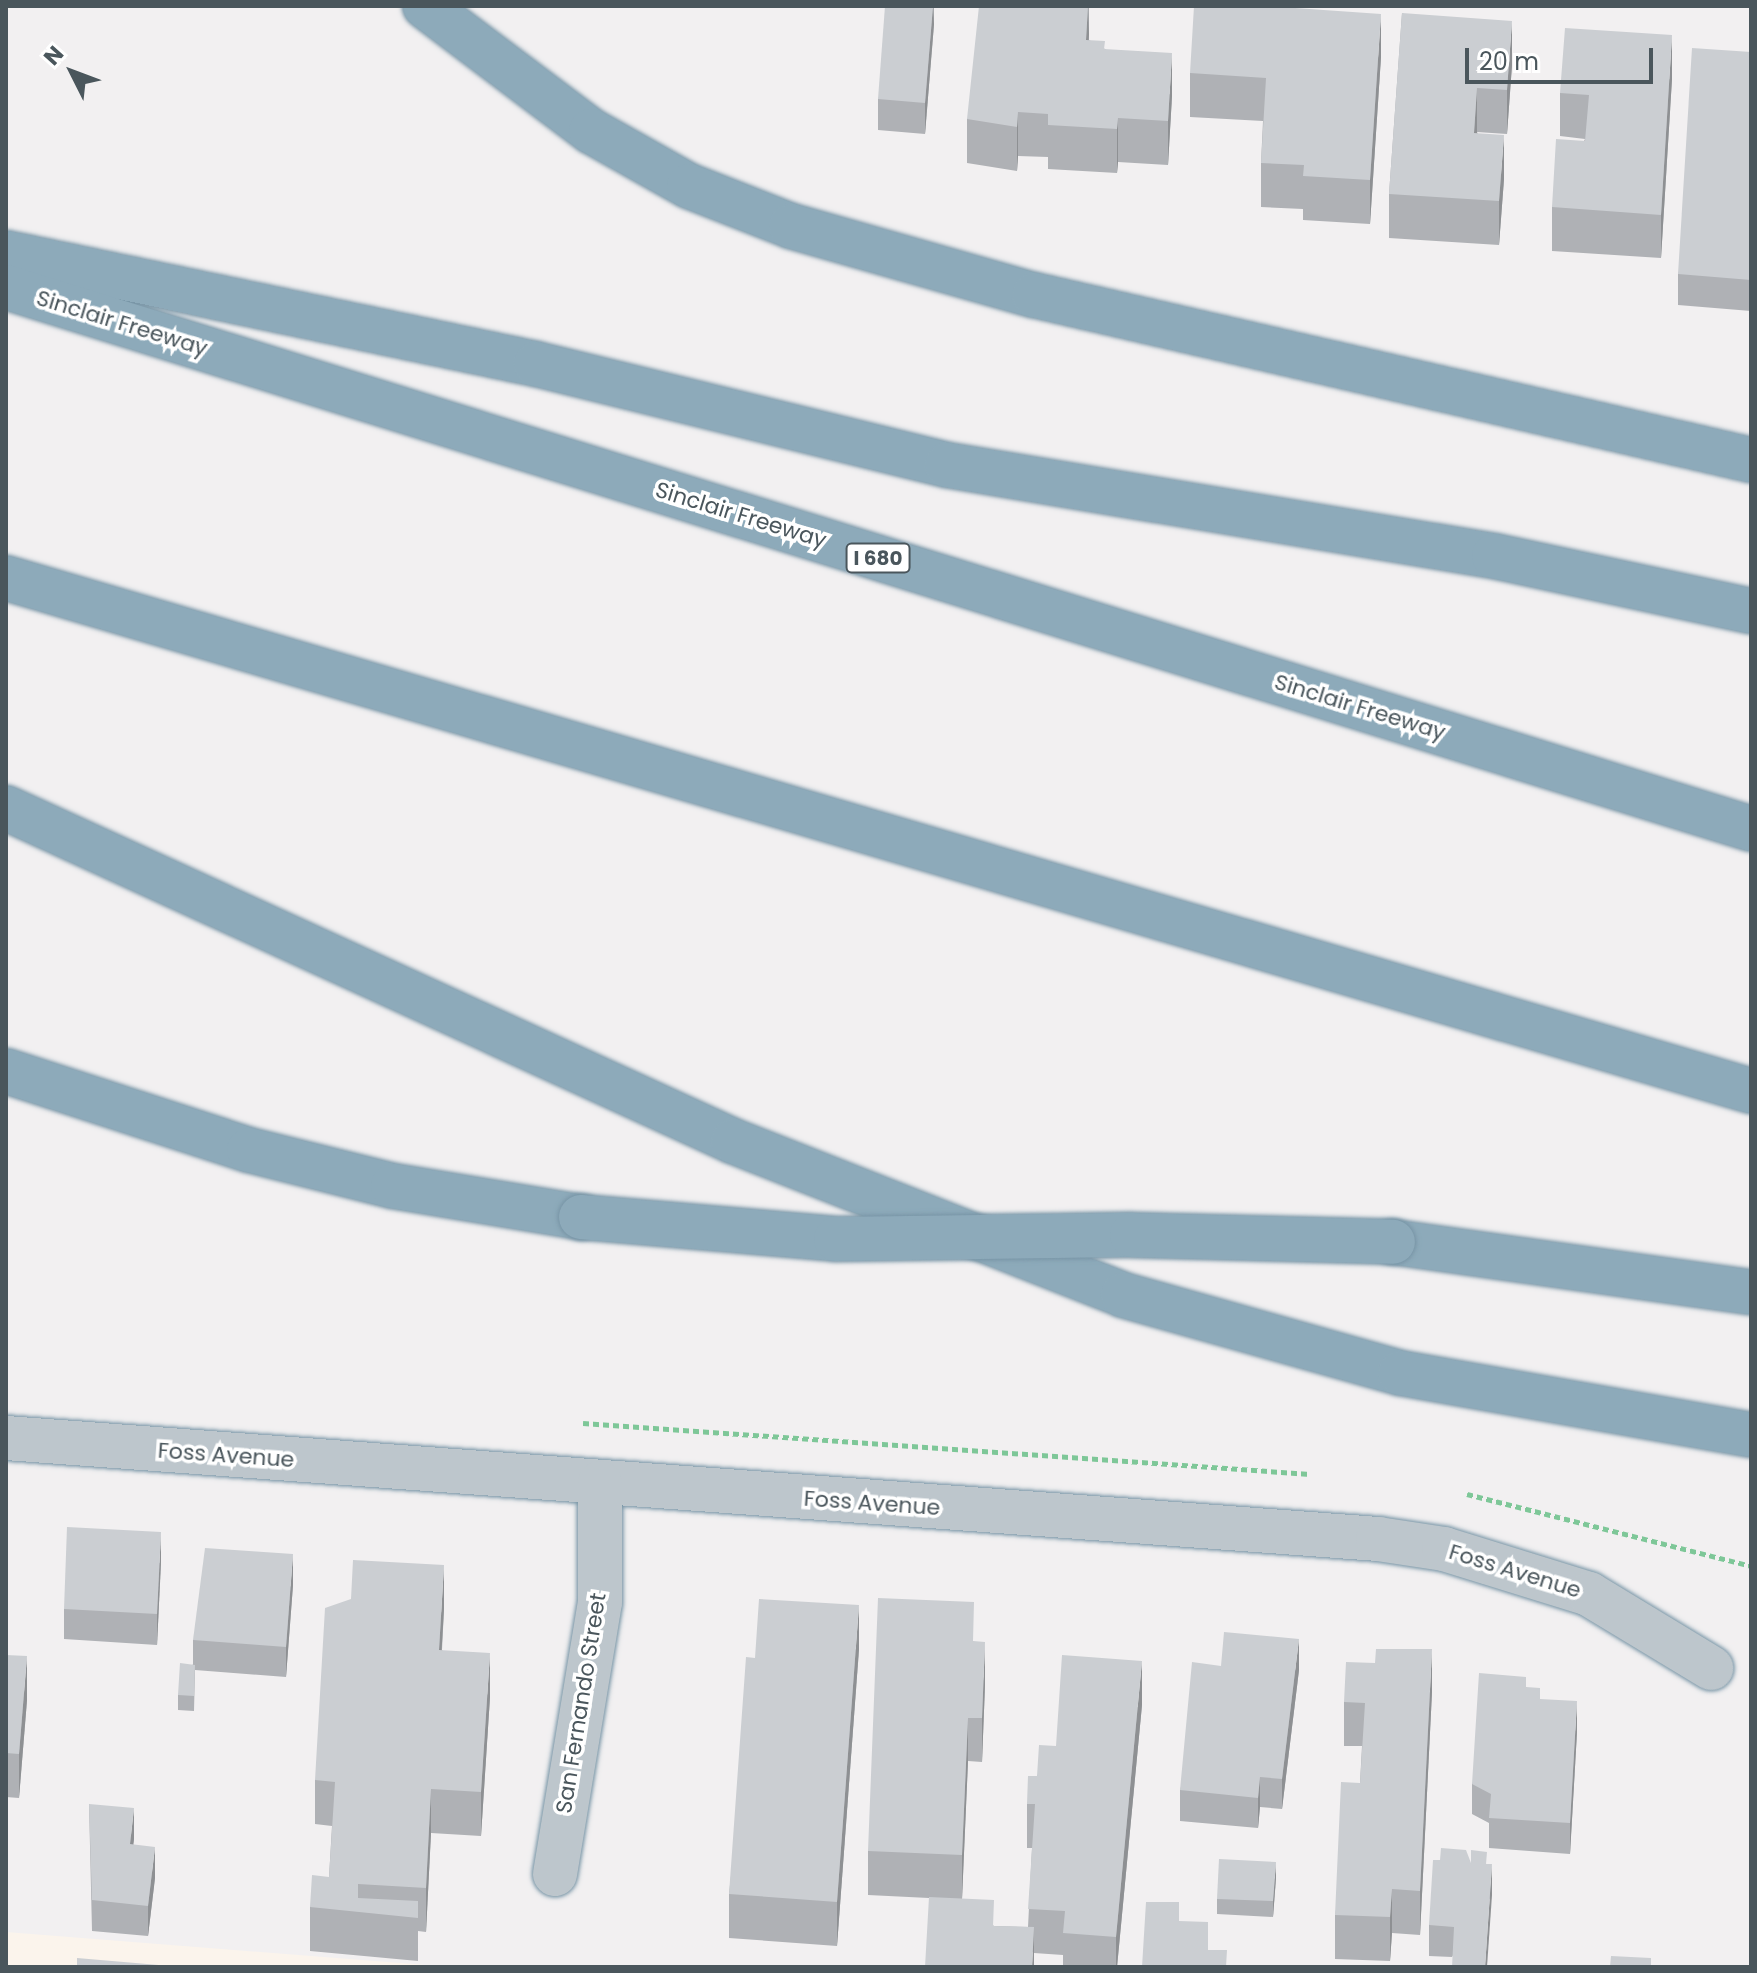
<!DOCTYPE html>
<html>
<head>
<meta charset="utf-8">
<style>
	body { margin:0 }
	#map { position:relative; width:1757px; height:1973px; overflow:hidden; background:#f2f0f1; font-family:Poppins,sans-serif }
	div>[style] { position:absolute }
	[style*='--x'] { left:calc(var(--x)*1px); top:calc(var(--y)*1px); width:calc(var(--w)*1px); rotate:calc(var(--a)*1deg) }
	.commercial>* { inset:0; background:#fbf4ec }
	.path>* { height:5px; margin-top:-2.5px; transform-origin:0; background:repeating-linear-gradient(90deg,#7ec798 0 6px,transparent 0 10px) }
	.roads { filter:drop-shadow(0 0 2px #7895a6) drop-shadow(0 0 2px #7895a6) }
	.minor>* { height:44px; margin:-22px; padding:0 22px; transform-origin:22px; border-radius:22px; background:#bdc6cc }
	.highway>* { height:44px; margin:-22px; padding:0 22px; transform-origin:22px; border-radius:22px; background:#8daaba }
	.bridges { filter:drop-shadow(0 0 2px #7895a6) drop-shadow(0 0 2px #7895a6) }
	.highway-bridge>* { height:44px; margin:-22px; padding:0 22px; transform-origin:22px; border-radius:22px; background:#8daaba }
	.wall>* { inset:0; background:#afb1b5 }
	.shaded-wall>* { inset:0; background:#8e9093 }
	.building>* { inset:0; background:#cbced2 }
	span { translate:-50% -50%; white-space:nowrap; text-align:center; line-height:1.15; -webkit-text-stroke:7px #fff; paint-order:stroke }
	.shield-label span { padding:2px 6px; background:#fff; border:2px solid; border-radius:6px; -webkit-text-stroke-width:0 }
	.shield-label { font-size:20px; color:#4a565c; font-weight:700 }
	.street-label { font-size:22px; color:#4a565c }
	.frame { position:absolute; inset:0; border:8px solid #4a565c; pointer-events:none }
	.north { position:absolute; left:32px; top:32px; width:80px; height:80px; -webkit-text-stroke:6px #fff; paint-order:stroke; rotate:312deg; font-size:22px; font-weight:700; line-height:32px; text-align:center; color:#4a565c }
	.north::after { content:''; display:block; margin:auto; width:28px; height:36px; background:#4a565c; clip-path:polygon(50% 0,100% 100%,50% 72%,0 100%) }
	.scale { position:absolute; left:1465px; top:48px; width:188px; height:36px; box-sizing:border-box; border:4px solid #4a565c; border-top:0; padding-left:10px; font-size:24px; line-height:28px; white-space:nowrap; color:#4a565c; -webkit-text-stroke:6px #fff; paint-order:stroke }
</style>
</head>
<body>
<div id="map">
	<div class="commercial">
		<div style="clip-path:polygon(6px 1932px,451px 1967px,6px 1967px)"></div>
	</div>
	<div class="path">
		<div style="--x:583;--y:1423;--w:729;--a:4.01"></div>
		<div style="--x:1467;--y:1494;--w:293;--a:14.2"></div>
	</div>
	<div class="roads">
		<div class="minor">
			<div style="--x:6;--y:1438;--w:1376;--a:4.21"></div>
			<div style="--x:1378;--y:1539;--w:67;--a:8.6"></div>
			<div style="--x:1444;--y:1549;--w:152;--a:17.2"></div>
			<div style="--x:1589;--y:1594;--w:143;--a:31.2"></div>
			<div style="--x:555;--y:1874;--w:276;--a:-80.6"></div>
			<div style="--x:600;--y:1602;--w:119;--a:-90"></div>
		</div>
		<div class="highway">
			<div style="--x:425;--y:6;--w:208;--a:37"></div>
			<div style="--x:591;--y:131;--w:112;--a:29.3"></div>
			<div style="--x:689;--y:186;--w:110;--a:21.4"></div>
			<div style="--x:791;--y:226;--w:253;--a:15.9"></div>
			<div style="--x:1034;--y:295;--w:736;--a:12.96"></div>
			<div style="--x:6;--y:253;--w:541;--a:11.83"></div>
			<div style="--x:536;--y:364;--w:423;--a:13.8"></div>
			<div style="--x:947;--y:465;--w:555;--a:9.45"></div>
			<div style="--x:1494;--y:556;--w:263;--a:12.1"></div>
			<div style="--x:6;--y:287;--w:1827;--a:17.25"></div>
			<div style="--x:6;--y:578;--w:1819;--a:16.38"></div>
			<div style="--x:6;--y:808;--w:800;--a:24.61"></div>
			<div style="--x:733;--y:1141;--w:419;--a:21.5"></div>
			<div style="--x:1123;--y:1295;--w:288;--a:15.7"></div>
			<div style="--x:1400;--y:1373;--w:356;--a:10"></div>
			<div style="--x:6;--y:1071;--w:256;--a:18"></div>
			<div style="--x:249;--y:1150;--w:148;--a:14"></div>
			<div style="--x:393;--y:1186;--w:191;--a:9.4"></div>
			<div style="--x:1393;--y:1242;--w:361;--a:8"></div>
		</div>
	</div>
	<div class="bridges">
		<div class="highway-bridge">
			<div style="--x:581;--y:1217;--w:256;--a:4.9"></div>
			<div style="--x:836;--y:1239;--w:296;--a:-0.8"></div>
			<div style="--x:1132;--y:1235;--w:261;--a:1.5"></div>
		</div>
	</div>
	<div class="wall">
		<div style="clip-path:polygon(934px 6px,934px 24px,925px 134px,878px 130px,878px 99px)"></div>
		<div style="clip-path:polygon(1089px 6px,1089px 40px,1105px 49px,1172px 96px,1168px 165px,1118px 162px,1117px 173px,1048px 169px,1048px 157px,1018px 156px,1017px 171px,967px 163px,967px 119px)"></div>
		<div style="clip-path:polygon(1402px 13px,1512px 65px,1507px 134px,1477px 132px,1504px 179px,1499px 245px,1389px 238px,1389px 194px)"></div>
		<div style="clip-path:polygon(1751px 52px,1751px 311px,1678px 305px,1678px 274px)"></div>
		<div style="clip-path:polygon(1381px 57px,1370px 224px,1303px 220px,1303px 209px,1261px 207px,1261px 163px,1263px 121px,1190px 117px,1190px 73px)"></div>
		<div style="clip-path:polygon(1672px 79px,1661px 258px,1552px 251px,1552px 207px,1585px 139px,1560px 136px,1560px 93px)"></div>
		<div style="clip-path:polygon(161px 1562px,157px 1645px,64px 1639px,64px 1609px)"></div>
		<div style="clip-path:polygon(293px 1585px,286px 1677px,195px 1670px,194px 1711px,178px 1710px,178px 1695px,193px 1664px,193px 1640px)"></div>
		<div style="clip-path:polygon(444px 1609px,442px 1650px,490px 1697px,481px 1836px,431px 1833px,426px 1932px,418px 1931px,418px 1961px,310px 1951px,310px 1907px,329px 1877px,332px 1826px,315px 1824px,315px 1780px)"></div>
		<div style="clip-path:polygon(974px 1641px,985px 1685px,982px 1762px,968px 1761px,962px 1899px,994px 1926px,1028px 1927px,1032px 1848px,1027px 1848px,1027px 1804px,1037px 1776px,1056px 1746px,1142px 1705px,1117px 1967px,1063px 1967px,1063px 1955px,1034px 1953px,929px 1898px,868px 1895px,868px 1851px)"></div>
		<div style="clip-path:polygon(859px 1649px,837px 1946px,729px 1938px,729px 1894px,755px 1658px)"></div>
		<div style="clip-path:polygon(6px 1655px,27px 1700px,19px 1798px,6px 1797px)"></div>
		<div style="clip-path:polygon(1221px 1666px,1299px 1670px,1282px 1809px,1260px 1807px,1258px 1828px,1180px 1821px,1180px 1790px)"></div>
		<div style="clip-path:polygon(1526px 1687px,1577px 1732px,1570px 1854px,1489px 1848px,1489px 1823px,1472px 1814px,1472px 1784px)"></div>
		<div style="clip-path:polygon(1432px 1692px,1420px 1935px,1392px 1933px,1390px 1961px,1335px 1959px,1335px 1915px,1360px 1783px,1362px 1746px,1344px 1746px,1344px 1702px)"></div>
		<div style="clip-path:polygon(89px 1804px,134px 1839px,133px 1844px,155px 1878px,148px 1936px,92px 1931px)"></div>
		<div style="clip-path:polygon(1471px 1863px,1487px 1864px,1492px 1895px,1452px 1957px,1429px 1956px,1429px 1925px)"></div>
		<div style="clip-path:polygon(1276px 1878px,1273px 1917px,1217px 1914px,1217px 1899px)"></div>
	</div>
	<div class="shaded-wall">
		<div style="clip-path:polygon(933px 6px,934px 24px,925px 134px,925px 103px)"></div>
		<div style="clip-path:polygon(1088px 6px,1089px 34px,1086px 84px,1086px 40px)"></div>
		<div style="clip-path:polygon(1381px 14px,1381px 57px,1370px 224px,1370px 180px)"></div>
		<div style="clip-path:polygon(1512px 21px,1512px 65px,1507px 134px,1507px 90px)"></div>
		<div style="clip-path:polygon(1672px 35px,1672px 79px,1661px 258px,1661px 215px)"></div>
		<div style="clip-path:polygon(1172px 53px,1172px 96px,1168px 165px,1168px 121px)"></div>
		<div style="clip-path:polygon(1477px 88px,1477px 132px,1474px 177px,1474px 133px)"></div>
		<div style="clip-path:polygon(1018px 112px,1018px 156px,1017px 171px,1017px 127px)"></div>
		<div style="clip-path:polygon(1118px 118px,1118px 162px,1117px 173px,1117px 129px)"></div>
		<div style="clip-path:polygon(1504px 135px,1504px 179px,1499px 245px,1499px 201px)"></div>
		<div style="clip-path:polygon(161px 1532px,161px 1562px,157px 1645px,157px 1614px)"></div>
		<div style="clip-path:polygon(293px 1554px,293px 1585px,286px 1677px,286px 1647px)"></div>
		<div style="clip-path:polygon(444px 1565px,444px 1609px,439px 1694px,439px 1650px)"></div>
		<div style="clip-path:polygon(859px 1605px,859px 1649px,837px 1946px,837px 1902px)"></div>
		<div style="clip-path:polygon(1299px 1639px,1299px 1670px,1282px 1809px,1282px 1779px)"></div>
		<div style="clip-path:polygon(985px 1642px,985px 1685px,982px 1762px,982px 1718px)"></div>
		<div style="clip-path:polygon(1432px 1649px,1432px 1692px,1420px 1935px,1420px 1891px)"></div>
		<div style="clip-path:polygon(490px 1653px,490px 1697px,481px 1836px,481px 1792px)"></div>
		<div style="clip-path:polygon(27px 1656px,27px 1700px,19px 1798px,19px 1754px)"></div>
		<div style="clip-path:polygon(1142px 1661px,1142px 1705px,1117px 1967px,1116px 1967px,1116px 1937px)"></div>
		<div style="clip-path:polygon(1577px 1701px,1577px 1732px,1570px 1854px,1570px 1823px)"></div>
		<div style="clip-path:polygon(968px 1718px,968px 1761px,962px 1899px,962px 1855px)"></div>
		<div style="clip-path:polygon(1260px 1777px,1260px 1807px,1258px 1828px,1258px 1798px)"></div>
		<div style="clip-path:polygon(431px 1789px,431px 1833px,426px 1932px,426px 1888px)"></div>
		<div style="clip-path:polygon(134px 1808px,134px 1839px,130px 1875px,130px 1844px)"></div>
		<div style="clip-path:polygon(155px 1847px,155px 1878px,148px 1936px,148px 1906px)"></div>
		<div style="clip-path:polygon(1276px 1862px,1276px 1878px,1273px 1917px,1273px 1901px)"></div>
		<div style="clip-path:polygon(1492px 1864px,1492px 1895px,1487px 1967px,1485px 1967px)"></div>
		<div style="clip-path:polygon(1392px 1889px,1392px 1933px,1390px 1961px,1390px 1917px)"></div>
		<div style="clip-path:polygon(1034px 1927px,1034px 1967px,1032px 1967px)"></div>
	</div>
	<div class="building">
		<div style="clip-path:polygon(885px 6px,933px 6px,925px 103px,878px 99px)"></div>
		<div style="clip-path:polygon(979px 6px,1088px 6px,1086px 40px,1105px 41px,1104px 49px,1172px 53px,1168px 121px,1118px 118px,1117px 129px,1048px 125px,1048px 114px,1018px 112px,1017px 127px,967px 119px)"></div>
		<div style="clip-path:polygon(1194px 6px,1268px 6px,1381px 14px,1370px 180px,1303px 176px,1304px 165px,1261px 163px,1266px 78px,1190px 73px)"></div>
		<div style="clip-path:polygon(1402px 13px,1512px 21px,1507px 90px,1477px 88px,1474px 133px,1504px 135px,1499px 201px,1389px 194px)"></div>
		<div style="clip-path:polygon(1565px 28px,1672px 35px,1661px 215px,1552px 207px,1556px 139px,1585px 141px,1589px 95px,1560px 93px)"></div>
		<div style="clip-path:polygon(1692px 48px,1751px 52px,1751px 280px,1678px 274px)"></div>
		<div style="clip-path:polygon(67px 1527px,161px 1532px,157px 1614px,64px 1609px)"></div>
		<div style="clip-path:polygon(205px 1548px,293px 1554px,286px 1647px,193px 1640px)"></div>
		<div style="clip-path:polygon(353px 1560px,444px 1565px,439px 1650px,490px 1653px,481px 1792px,431px 1789px,426px 1888px,358px 1884px,358px 1898px,418px 1901px,418px 1918px,310px 1907px,312px 1875px,329px 1877px,335px 1782px,315px 1780px,325px 1608px,351px 1599px)"></div>
		<div style="clip-path:polygon(878px 1598px,974px 1602px,973px 1641px,985px 1642px,982px 1718px,968px 1718px,962px 1855px,868px 1851px)"></div>
		<div style="clip-path:polygon(759px 1599px,859px 1605px,837px 1902px,729px 1894px,746px 1657px,755px 1658px)"></div>
		<div style="clip-path:polygon(1224px 1632px,1299px 1639px,1282px 1779px,1260px 1777px,1258px 1798px,1180px 1790px,1192px 1662px,1221px 1666px)"></div>
		<div style="clip-path:polygon(1376px 1649px,1432px 1649px,1420px 1891px,1392px 1889px,1390px 1917px,1335px 1915px,1341px 1782px,1360px 1783px,1365px 1703px,1344px 1702px,1346px 1662px,1375px 1663px)"></div>
		<div style="clip-path:polygon(6px 1655px,27px 1656px,19px 1754px,6px 1753px)"></div>
		<div style="clip-path:polygon(1062px 1655px,1142px 1661px,1116px 1937px,1063px 1933px,1065px 1911px,1028px 1909px,1035px 1804px,1027px 1804px,1028px 1776px,1037px 1776px,1039px 1745px,1056px 1746px)"></div>
		<div style="clip-path:polygon(180px 1663px,195px 1665px,194px 1696px,178px 1695px)"></div>
		<div style="clip-path:polygon(1479px 1673px,1526px 1677px,1526px 1687px,1540px 1688px,1540px 1699px,1577px 1701px,1570px 1823px,1489px 1818px,1491px 1794px,1472px 1784px)"></div>
		<div style="clip-path:polygon(89px 1804px,134px 1808px,130px 1844px,155px 1847px,148px 1906px,92px 1900px)"></div>
		<div style="clip-path:polygon(1441px 1848px,1466px 1850px,1471px 1863px,1471px 1850px,1487px 1852px,1486px 1864px,1492px 1864px,1485px 1967px,1452px 1967px,1454px 1927px,1429px 1925px,1433px 1860px,1440px 1860px)"></div>
		<div style="clip-path:polygon(1219px 1859px,1276px 1862px,1273px 1901px,1217px 1899px)"></div>
		<div style="clip-path:polygon(929px 1897px,994px 1900px,993px 1926px,1034px 1927px,1032px 1967px,925px 1967px)"></div>
		<div style="clip-path:polygon(1146px 1902px,1179px 1902px,1179px 1921px,1208px 1922px,1208px 1950px,1227px 1950px,1226px 1967px,1142px 1967px)"></div>
		<div style="clip-path:polygon(1611px 1956px,1651px 1958px,1651px 1967px,1610px 1967px)"></div>
		<div style="clip-path:polygon(77px 1958px,182px 1967px,77px 1967px)"></div>
	</div>
	<div class="shield-label">
		<span style="left:878px;top:558px">I 680</span>
	</div>
	<div class="street-label">
		<span style="left:122px;top:323px;rotate:17deg">Sinclair Freeway</span>
		<span style="left:741px;top:515px;rotate:17deg">Sinclair Freeway</span>
		<span style="left:1360px;top:707px;rotate:17deg">Sinclair Freeway</span>
		<span style="left:226px;top:1455px;rotate:4deg">Foss Avenue</span>
		<span style="left:872px;top:1503px;rotate:4deg">Foss Avenue</span>
		<span style="left:1515px;top:1571px;rotate:17deg">Foss Avenue</span>
		<span style="left:581px;top:1703px;rotate:-81deg">San Fernando Street</span>
	</div>
	<div class="frame"></div>
	<div class="north">N</div>
	<div class="scale">20 m</div>
</div>
</body>
</html>
